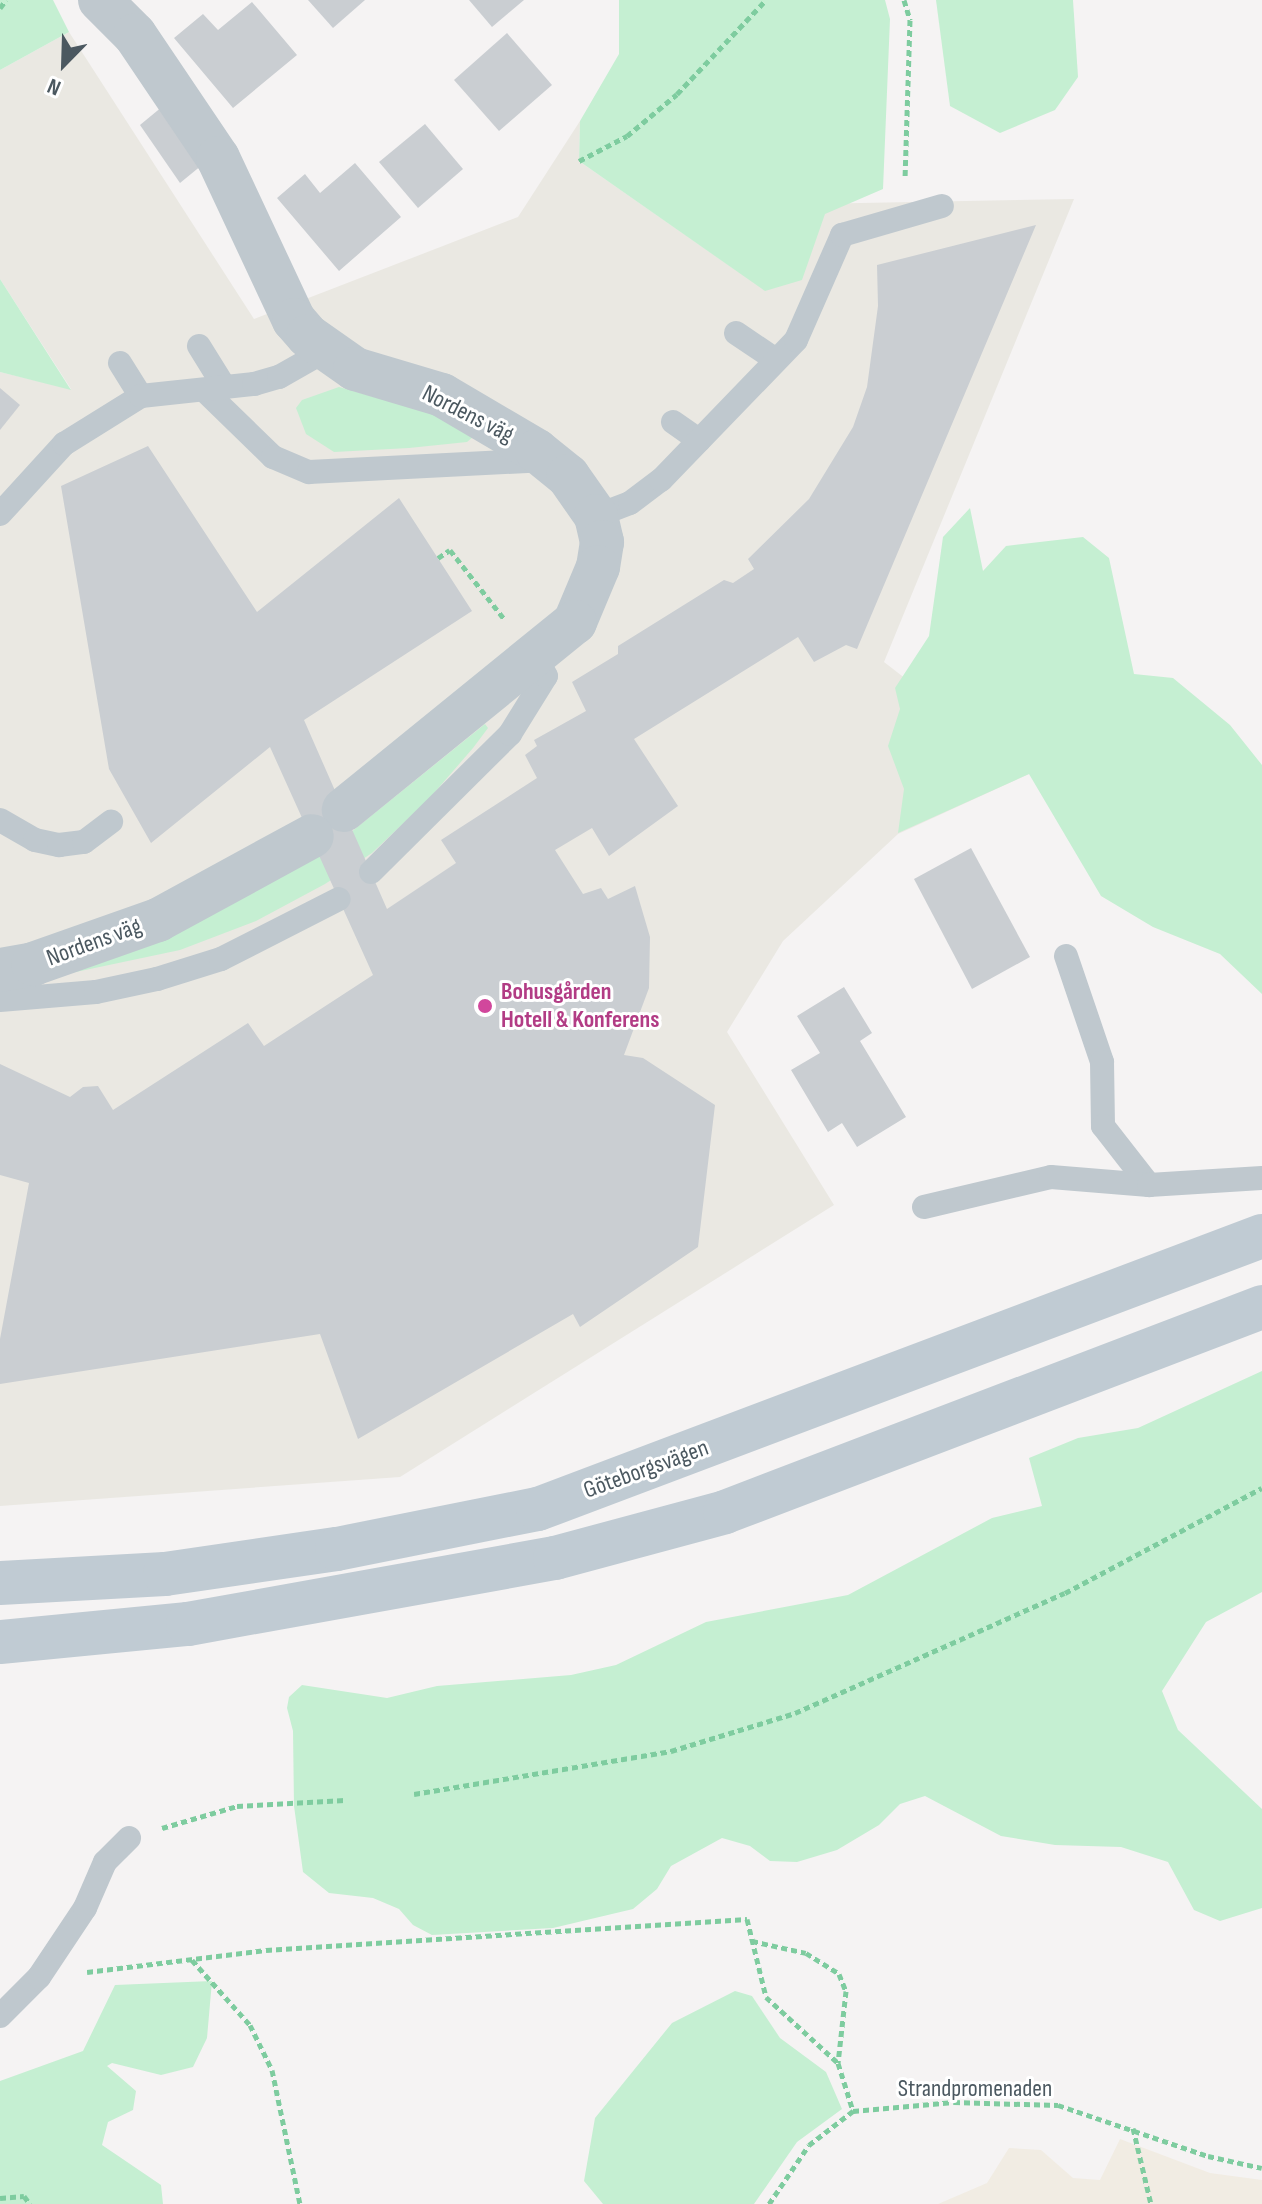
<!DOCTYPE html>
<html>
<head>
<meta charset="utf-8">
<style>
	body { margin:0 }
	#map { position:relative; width:1262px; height:2204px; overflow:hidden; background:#f5f3f3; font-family:"Sofia Sans Condensed",sans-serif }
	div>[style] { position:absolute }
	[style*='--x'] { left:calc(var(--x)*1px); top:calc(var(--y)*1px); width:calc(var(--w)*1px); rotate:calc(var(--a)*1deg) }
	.commercial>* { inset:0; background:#eae8e2 }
	.green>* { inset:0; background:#c5efd2 }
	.sand>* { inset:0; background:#f1ece3 }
	.building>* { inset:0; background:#caced2 }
	.path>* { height:5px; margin-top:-2.5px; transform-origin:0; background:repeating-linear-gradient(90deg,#7ecc9f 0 6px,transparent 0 10px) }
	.lane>* { height:24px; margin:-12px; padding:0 12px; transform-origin:12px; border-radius:12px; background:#bfc8ce }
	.street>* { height:44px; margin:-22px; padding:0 22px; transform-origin:22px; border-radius:22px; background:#bfc8ce }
	.secondary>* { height:44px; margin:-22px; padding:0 22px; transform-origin:22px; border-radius:22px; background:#c0cbd3 }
	.dots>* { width:22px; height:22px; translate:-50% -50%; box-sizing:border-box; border:4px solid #fff; border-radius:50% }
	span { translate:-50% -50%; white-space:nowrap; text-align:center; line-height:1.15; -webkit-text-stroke:6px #fff; paint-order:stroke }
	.street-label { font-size:24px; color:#4b5860 }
	.hotel-label { font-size:24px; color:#b23c85; font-weight:700 }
	.left { translate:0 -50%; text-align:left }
	.north { position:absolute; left:24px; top:24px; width:80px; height:80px; -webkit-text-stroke:6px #fff; paint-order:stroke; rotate:203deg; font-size:22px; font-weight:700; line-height:32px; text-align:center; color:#4b5860 }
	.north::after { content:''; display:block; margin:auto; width:28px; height:36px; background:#4b5860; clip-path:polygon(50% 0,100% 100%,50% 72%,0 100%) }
</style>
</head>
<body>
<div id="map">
	<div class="commercial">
		<div style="clip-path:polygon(69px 32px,254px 319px,518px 217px,580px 121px,579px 161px,737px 271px,808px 204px,1074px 199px,884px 662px,1029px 774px,898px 834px,783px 941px,727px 1032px,834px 1205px,400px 1477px,0 1506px,0 372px,71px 389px,0 279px,0 70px)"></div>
	</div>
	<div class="green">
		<div style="clip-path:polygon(0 0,53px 0,69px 32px,0 70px)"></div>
		<div style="clip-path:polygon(619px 0,885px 0,890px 19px,883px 189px,825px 214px,802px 280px,765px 291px,579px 161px,580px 121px,619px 54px)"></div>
		<div style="clip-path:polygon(936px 0,1073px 0,1078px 77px,1055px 110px,1000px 133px,950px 106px)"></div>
		<div style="clip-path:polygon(0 279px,71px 390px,0 372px)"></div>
		<div style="clip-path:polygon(339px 387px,438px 415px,474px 436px,467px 442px,409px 448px,334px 452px,306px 434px,296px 408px,302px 400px)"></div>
		<div style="clip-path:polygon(970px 508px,983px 571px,1006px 546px,1083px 537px,1109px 558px,1134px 674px,1173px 678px,1230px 725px,1262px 765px,1262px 994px,1220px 954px,1153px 927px,1101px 896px,1029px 774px,898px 833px,904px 789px,888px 746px,900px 709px,895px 688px,929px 636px,943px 537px)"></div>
		<div style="clip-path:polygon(485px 724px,488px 728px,473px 748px,428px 800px,372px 853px,325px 884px,256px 921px,180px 950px,19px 984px,350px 833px)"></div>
		<div style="clip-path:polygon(1262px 1371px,1262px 1592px,1206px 1622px,1162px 1691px,1178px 1730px,1262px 1809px,1262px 1908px,1220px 1921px,1194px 1910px,1168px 1862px,1121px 1847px,1055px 1845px,1001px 1836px,925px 1796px,900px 1804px,879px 1825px,837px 1850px,797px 1862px,770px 1861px,750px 1846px,722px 1838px,671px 1866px,657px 1889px,633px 1909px,553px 1928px,432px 1935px,413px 1925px,399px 1909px,373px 1898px,329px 1893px,303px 1872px,294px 1806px,293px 1731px,287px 1708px,289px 1697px,302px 1685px,387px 1698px,437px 1686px,571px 1675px,616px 1665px,706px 1622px,848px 1595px,992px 1518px,1042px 1506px,1029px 1458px,1078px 1438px,1138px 1428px)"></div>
		<div style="clip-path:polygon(212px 1981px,207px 2038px,193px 2067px,161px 2075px,112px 2063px,107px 2066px,136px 2091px,133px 2110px,108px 2122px,102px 2145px,161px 2185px,163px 2204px,0 2204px,0 2081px,83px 2051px,115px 1985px)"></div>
		<div style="clip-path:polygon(735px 1991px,752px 1996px,780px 2038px,826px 2072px,842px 2109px,797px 2142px,754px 2204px,603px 2204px,584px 2181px,595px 2118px,672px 2023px)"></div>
	</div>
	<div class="sand">
		<div style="clip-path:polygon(1120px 2139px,1210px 2173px,1262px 2180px,1262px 2204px,938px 2204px,987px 2183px,1009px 2148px,1041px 2150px,1073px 2178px,1100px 2180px)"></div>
	</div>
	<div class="building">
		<div style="clip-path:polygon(308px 0,365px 0,333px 28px)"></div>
		<div style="clip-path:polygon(469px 0,524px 0,492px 27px)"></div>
		<div style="clip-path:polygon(252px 2px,297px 55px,233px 108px,174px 38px,203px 14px,218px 30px)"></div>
		<div style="clip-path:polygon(507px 33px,552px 85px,499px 131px,454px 80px)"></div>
		<div style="clip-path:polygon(163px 106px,202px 165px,180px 183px,140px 125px)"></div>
		<div style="clip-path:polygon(425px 124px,463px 169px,418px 208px,379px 162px)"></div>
		<div style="clip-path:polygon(355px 163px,401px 217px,339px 271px,277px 198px,305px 174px,320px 193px)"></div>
		<div style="clip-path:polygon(1036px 225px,857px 649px,846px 645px,814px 662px,798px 637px,634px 739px,678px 806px,609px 856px,592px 828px,555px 850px,583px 894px,601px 888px,608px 899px,635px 886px,650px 937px,649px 988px,624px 1055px,643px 1058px,715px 1105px,698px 1247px,580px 1327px,573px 1314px,358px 1439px,320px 1334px,0 1384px,0 1339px,29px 1183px,0 1175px,0 1064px,70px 1097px,83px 1087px,98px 1086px,113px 1110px,248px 1023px,264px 1046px,373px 975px,270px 747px,151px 843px,109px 769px,61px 486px,148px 446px,257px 612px,399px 498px,472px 611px,304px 720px,387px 909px,456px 863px,441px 840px,537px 778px,525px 755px,537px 746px,534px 740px,586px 711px,572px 682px,618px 654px,618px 646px,724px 580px,733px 583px,754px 569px,748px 559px,809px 499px,853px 427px,867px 387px,878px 306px,877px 265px)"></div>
		<div style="clip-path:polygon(0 388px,20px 405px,0 430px)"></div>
		<div style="clip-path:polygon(971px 848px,1030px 957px,972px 989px,914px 879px)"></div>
		<div style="clip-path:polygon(844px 987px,872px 1033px,860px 1041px,906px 1117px,857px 1147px,842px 1123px,828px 1132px,791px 1070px,820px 1053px,797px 1016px)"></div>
	</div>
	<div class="path">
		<div style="--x:904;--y:0;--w:21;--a:73"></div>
		<div style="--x:910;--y:20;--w:158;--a:91.8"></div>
		<div style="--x:0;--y:8;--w:10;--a:-53"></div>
		<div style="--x:579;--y:161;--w:54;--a:-27.5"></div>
		<div style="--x:627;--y:136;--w:65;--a:-40"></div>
		<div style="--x:677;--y:94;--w:129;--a:-46.6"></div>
		<div style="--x:438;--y:558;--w:14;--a:-34"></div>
		<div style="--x:450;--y:550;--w:89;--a:51.8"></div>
		<div style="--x:414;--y:1794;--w:261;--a:-9.5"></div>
		<div style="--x:671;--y:1751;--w:130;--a:-17"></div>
		<div style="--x:795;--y:1713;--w:295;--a:-24"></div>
		<div style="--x:1065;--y:1593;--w:223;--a:-28.1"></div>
		<div style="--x:162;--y:1828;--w:78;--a:-16.3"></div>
		<div style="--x:237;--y:1806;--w:108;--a:-3.2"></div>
		<div style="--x:752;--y:1941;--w:55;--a:12.5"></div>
		<div style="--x:806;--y:1953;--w:39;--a:32"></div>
		<div style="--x:839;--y:1974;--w:18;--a:68"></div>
		<div style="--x:846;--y:1991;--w:72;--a:96.3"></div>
		<div style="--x:192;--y:1960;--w:87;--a:48.3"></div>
		<div style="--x:250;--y:2025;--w:50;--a:63.9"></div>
		<div style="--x:272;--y:2070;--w:137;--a:78.2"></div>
		<div style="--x:87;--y:1972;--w:180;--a:-7"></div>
		<div style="--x:266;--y:1950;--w:482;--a:-3.7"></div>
		<div style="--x:747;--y:1919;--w:80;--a:76.3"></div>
		<div style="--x:766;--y:1997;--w:98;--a:42.5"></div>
		<div style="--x:838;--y:2063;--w:50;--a:72.6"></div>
		<div style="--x:1133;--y:2128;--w:78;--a:76.7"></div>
		<div style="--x:0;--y:2198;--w:24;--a:-5"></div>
		<div style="--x:24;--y:2196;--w:10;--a:53"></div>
		<div style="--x:769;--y:2204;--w:71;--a:-55.9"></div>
		<div style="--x:809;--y:2145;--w:56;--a:-37.7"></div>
		<div style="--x:853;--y:2111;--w:101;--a:-5.1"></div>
		<div style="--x:954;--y:2102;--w:104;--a:1.7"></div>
		<div style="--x:1058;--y:2105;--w:158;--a:18.8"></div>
		<div style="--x:1208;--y:2156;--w:55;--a:12.5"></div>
	</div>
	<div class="lane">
		<div style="--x:736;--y:333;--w:48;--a:34"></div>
		<div style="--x:199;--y:346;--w:49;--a:58.2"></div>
		<div style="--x:120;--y:363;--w:39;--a:58"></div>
		<div style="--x:204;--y:390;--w:96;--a:44.2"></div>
		<div style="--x:273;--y:457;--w:39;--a:23"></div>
		<div style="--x:309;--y:472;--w:233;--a:-2.9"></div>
		<div style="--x:673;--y:422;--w:32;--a:35"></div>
		<div style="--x:0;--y:514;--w:95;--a:-47.6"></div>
		<div style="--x:64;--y:444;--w:91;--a:-31.9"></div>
		<div style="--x:141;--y:396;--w:114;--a:-6.1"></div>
		<div style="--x:254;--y:384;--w:26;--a:-16"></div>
		<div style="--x:279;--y:377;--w:53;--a:-29.5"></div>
		<div style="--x:596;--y:516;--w:36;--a:-21"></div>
		<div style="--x:630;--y:503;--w:39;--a:-37"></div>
		<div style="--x:661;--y:480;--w:194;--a:-46"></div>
		<div style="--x:796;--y:340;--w:115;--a:-66.3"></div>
		<div style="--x:842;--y:235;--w:104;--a:-16.2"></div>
		<div style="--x:0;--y:820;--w:40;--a:29.7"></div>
		<div style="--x:35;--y:840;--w:25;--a:12"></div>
		<div style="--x:59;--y:845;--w:25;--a:-7"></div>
		<div style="--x:84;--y:842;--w:34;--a:-37"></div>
		<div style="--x:371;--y:872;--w:196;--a:-44.8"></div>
		<div style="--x:510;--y:734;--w:68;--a:-58.2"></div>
		<div style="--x:546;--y:676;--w:23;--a:-119"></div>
		<div style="--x:1066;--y:956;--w:112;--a:71.2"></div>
		<div style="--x:1102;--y:1062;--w:64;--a:89.1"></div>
		<div style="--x:1103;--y:1126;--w:75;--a:52.1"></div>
		<div style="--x:0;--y:1000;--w:96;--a:-4.8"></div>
		<div style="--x:96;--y:992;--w:62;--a:-12"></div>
		<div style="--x:157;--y:979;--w:67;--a:-17.4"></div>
		<div style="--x:221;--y:959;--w:132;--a:-27"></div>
		<div style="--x:924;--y:1207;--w:130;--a:-13.3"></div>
		<div style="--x:1051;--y:1177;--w:98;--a:4.7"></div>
		<div style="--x:1149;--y:1185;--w:113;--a:-3.5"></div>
		<div style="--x:0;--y:2016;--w:55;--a:-45"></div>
		<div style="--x:39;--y:1977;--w:83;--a:-56.3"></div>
		<div style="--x:85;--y:1908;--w:50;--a:-66.5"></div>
		<div style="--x:105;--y:1862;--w:34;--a:-45"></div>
	</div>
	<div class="street">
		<div style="--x:100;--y:0;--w:49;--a:45"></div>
		<div style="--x:135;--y:35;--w:148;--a:56"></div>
		<div style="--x:218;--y:158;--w:179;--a:64.9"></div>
		<div style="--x:294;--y:320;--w:21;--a:49"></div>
		<div style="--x:308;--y:336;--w:57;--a:35.1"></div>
		<div style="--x:355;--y:369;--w:91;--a:16.6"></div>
		<div style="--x:442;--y:395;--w:110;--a:30.5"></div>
		<div style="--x:537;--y:451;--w:40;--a:39"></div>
		<div style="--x:568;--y:476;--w:49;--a:55"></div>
		<div style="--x:596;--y:516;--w:27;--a:77"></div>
		<div style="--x:602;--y:542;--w:25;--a:99"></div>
		<div style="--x:598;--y:567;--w:60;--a:112.7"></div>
		<div style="--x:575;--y:622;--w:298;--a:140.9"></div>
		<div style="--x:0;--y:970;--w:34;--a:-10"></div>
		<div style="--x:33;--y:964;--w:133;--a:-19.4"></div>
		<div style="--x:158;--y:920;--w:175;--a:-28.6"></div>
	</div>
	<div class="secondary">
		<div style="--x:0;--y:1583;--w:165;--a:-3.1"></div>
		<div style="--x:165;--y:1574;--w:174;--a:-8.3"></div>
		<div style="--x:337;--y:1549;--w:205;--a:-11.3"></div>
		<div style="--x:538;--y:1509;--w:774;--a:-20.66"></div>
		<div style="--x:0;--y:1642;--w:189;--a:-5.5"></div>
		<div style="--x:188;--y:1624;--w:373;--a:-10.2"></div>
		<div style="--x:555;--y:1558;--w:176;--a:-15.1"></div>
		<div style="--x:725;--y:1512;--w:575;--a:-20.89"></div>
	</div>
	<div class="dots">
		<div style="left:485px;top:1006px;background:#d1479c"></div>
	</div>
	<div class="street-label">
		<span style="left:468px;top:414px;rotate:27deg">Nordens väg</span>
		<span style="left:94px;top:942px;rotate:-20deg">Nordens väg</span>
		<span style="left:646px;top:1469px;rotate:-20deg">Göteborgsvägen</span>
		<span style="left:975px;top:2089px">Strandpromenaden</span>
	</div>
	<div class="hotel-label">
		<span class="left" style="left:501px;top:1006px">Bohusgården<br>Hotell &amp; Konferens</span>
	</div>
	<div class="north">N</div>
</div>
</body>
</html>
